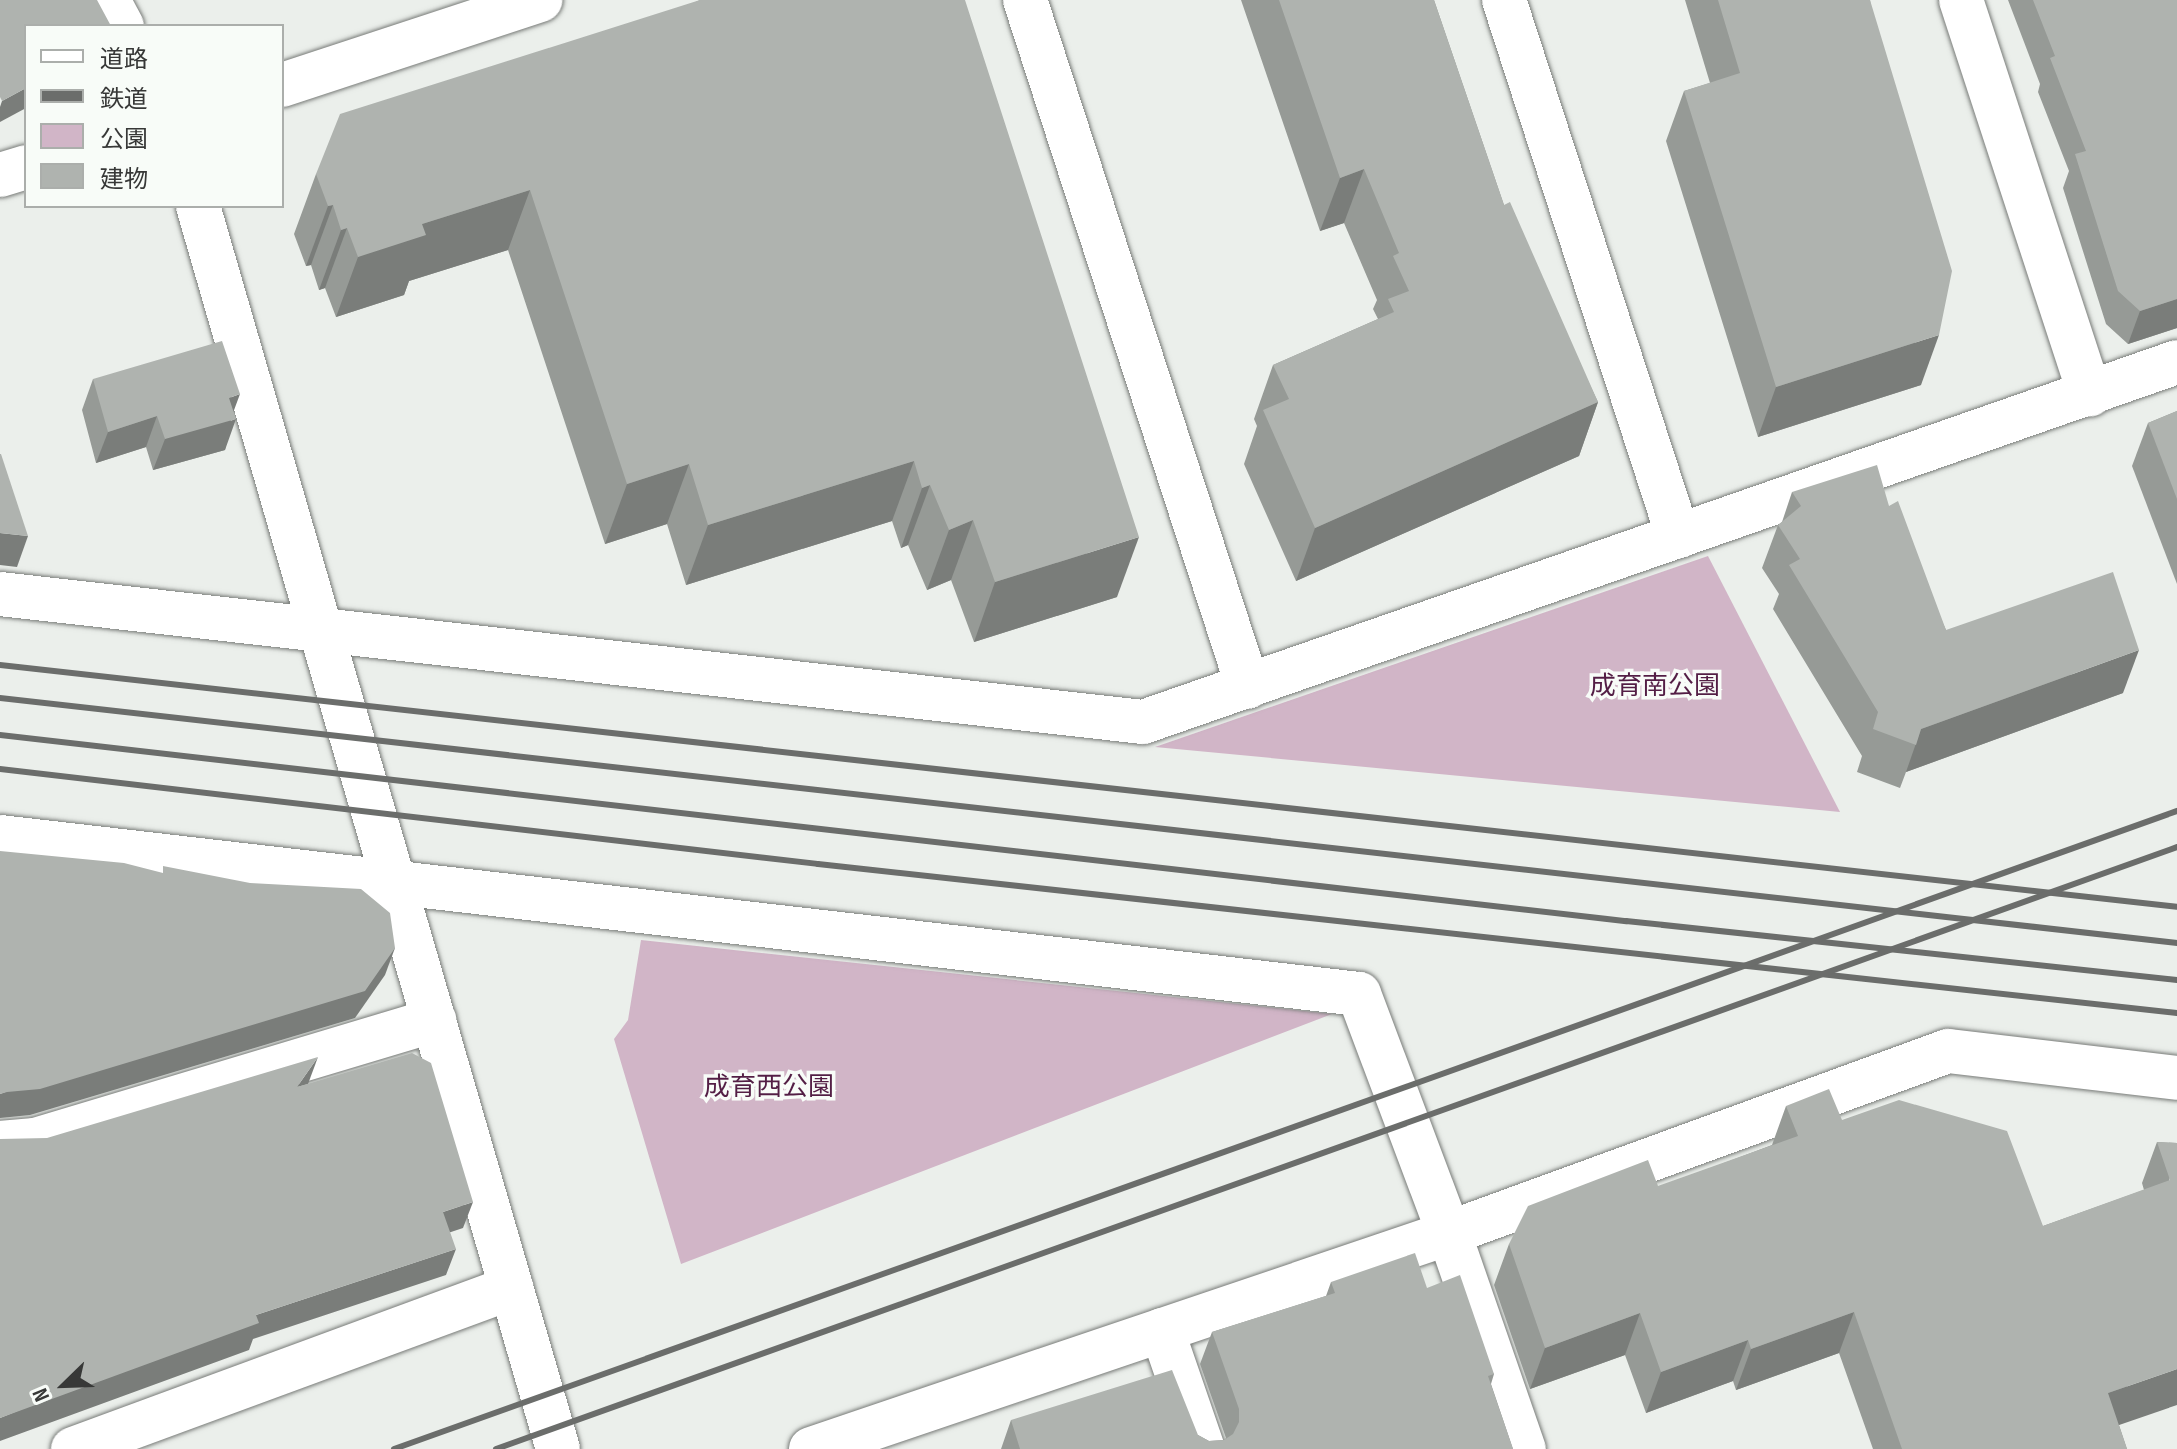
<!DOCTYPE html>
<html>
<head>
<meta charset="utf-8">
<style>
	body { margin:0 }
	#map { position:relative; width:2177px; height:1449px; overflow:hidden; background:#ebefeb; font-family:"Sofia Sans Condensed","Noto Sans JP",sans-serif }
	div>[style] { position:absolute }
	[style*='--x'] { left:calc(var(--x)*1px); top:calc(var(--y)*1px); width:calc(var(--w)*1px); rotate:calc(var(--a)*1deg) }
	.green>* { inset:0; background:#d1b5c7 }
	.roads { filter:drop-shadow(0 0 2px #787b78) drop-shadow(0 0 2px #787b78) }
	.street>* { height:44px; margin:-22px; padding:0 22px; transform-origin:22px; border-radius:22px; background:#fff }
	.secondary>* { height:44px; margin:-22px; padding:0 22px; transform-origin:22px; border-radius:22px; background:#fff }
	.rail>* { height:6px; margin:-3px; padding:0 3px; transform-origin:3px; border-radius:3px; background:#6b6d6b }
	.wall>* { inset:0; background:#969a96 }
	.shaded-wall>* { inset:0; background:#7a7d7a }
	.building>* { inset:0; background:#afb3af }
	span { translate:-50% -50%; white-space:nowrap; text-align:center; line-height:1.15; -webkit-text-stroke:7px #f8fcf8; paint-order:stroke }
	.park-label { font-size:26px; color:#531e45 }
	.legend { position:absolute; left:24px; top:24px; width:260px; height:184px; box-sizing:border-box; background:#f8fcf8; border:2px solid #abaeab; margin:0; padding:10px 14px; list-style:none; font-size:24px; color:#373837 }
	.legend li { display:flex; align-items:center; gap:16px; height:40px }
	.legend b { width:40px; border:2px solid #abaeab }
	.north { position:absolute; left:24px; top:1345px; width:80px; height:80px; -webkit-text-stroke:6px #f8fcf8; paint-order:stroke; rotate:247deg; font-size:22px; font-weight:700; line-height:32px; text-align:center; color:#373837 }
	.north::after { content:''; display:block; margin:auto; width:28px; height:36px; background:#373837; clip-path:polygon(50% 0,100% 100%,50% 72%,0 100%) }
</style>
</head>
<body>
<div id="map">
	<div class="green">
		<div style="clip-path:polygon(1708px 556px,1840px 812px,1155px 747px)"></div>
		<div style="clip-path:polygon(641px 940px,1332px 1014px,681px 1264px,614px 1039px,628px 1020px)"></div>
	</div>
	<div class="roads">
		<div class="street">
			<div style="--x:108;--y:0;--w:30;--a:62"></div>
			<div style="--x:1025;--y:0;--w:722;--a:72.02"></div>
			<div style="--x:1504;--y:0;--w:564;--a:72.02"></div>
			<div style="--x:1678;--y:536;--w:528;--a:-19.22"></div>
			<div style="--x:1961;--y:0;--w:415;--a:71.9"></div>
			<div style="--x:198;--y:206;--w:702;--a:73.86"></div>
			<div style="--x:0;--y:594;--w:1150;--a:6.39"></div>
			<div style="--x:1143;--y:722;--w:566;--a:-19.17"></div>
			<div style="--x:0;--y:837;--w:1368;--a:6.59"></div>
			<div style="--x:1359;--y:994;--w:255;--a:69.4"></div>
			<div style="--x:1449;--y:1233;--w:229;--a:70.9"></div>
			<div style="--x:1162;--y:1330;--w:126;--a:71"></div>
			<div style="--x:811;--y:1449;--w:674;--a:-18.7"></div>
			<div style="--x:1449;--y:1233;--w:531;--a:-20.04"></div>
			<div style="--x:1948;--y:1051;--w:231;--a:6.7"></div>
		</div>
		<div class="secondary">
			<div style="--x:282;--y:85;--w:272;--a:-18.2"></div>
			<div style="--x:0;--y:175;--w:27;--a:-17"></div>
			<div style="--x:393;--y:880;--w:592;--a:73.83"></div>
			<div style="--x:0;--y:1143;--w:35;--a:-5"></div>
			<div style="--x:35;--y:1140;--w:417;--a:-16.7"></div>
			<div style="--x:73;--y:1449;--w:467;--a:-20.2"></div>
		</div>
	</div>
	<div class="rail">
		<div style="--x:0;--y:665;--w:2190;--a:6.34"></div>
		<div style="--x:0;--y:698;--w:2191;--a:6.42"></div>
		<div style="--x:0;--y:735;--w:1637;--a:6.53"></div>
		<div style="--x:1626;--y:921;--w:554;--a:6.11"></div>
		<div style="--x:0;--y:769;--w:823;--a:6.62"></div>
		<div style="--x:818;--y:864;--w:1367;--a:6.26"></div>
		<div style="--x:394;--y:1449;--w:1894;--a:-19.69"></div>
		<div style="--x:496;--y:1449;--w:1786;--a:-19.7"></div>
	</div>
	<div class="wall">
		<div style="clip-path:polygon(700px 0,1117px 597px,974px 642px,951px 580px,927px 590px,908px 545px,901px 548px,892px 521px,686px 585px,667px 524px,605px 544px,508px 250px,409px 281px,404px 295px,336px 317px,325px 288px,319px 290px,311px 265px,306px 266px,294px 234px,316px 174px)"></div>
		<div style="clip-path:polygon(1241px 0,1434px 0,1504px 205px,1598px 402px,1579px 456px,1296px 581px,1244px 464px,1257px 426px,1254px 419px,1273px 365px,1378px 319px,1373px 309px,1377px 300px,1344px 223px,1320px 231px)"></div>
		<div style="clip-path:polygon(1685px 0,1870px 0,1921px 385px,1758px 437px,1666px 141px,1684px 91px,1710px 83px)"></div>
		<div style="clip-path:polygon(2008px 0,2177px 0,2177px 328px,2128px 344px,2106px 324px,2063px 188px,2069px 171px,2038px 92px,2040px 84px)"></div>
		<div style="clip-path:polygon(93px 379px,233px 411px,225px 450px,153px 470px,146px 447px,96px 463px,82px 410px)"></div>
		<div style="clip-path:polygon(2177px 411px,2177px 584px,2132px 466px,2148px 423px)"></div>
		<div style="clip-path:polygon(1792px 492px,1889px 506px,1946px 630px,2123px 693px,1906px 772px,1900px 788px,1857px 772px,1862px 756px,1773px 609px,1779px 594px,1762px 568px,1778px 525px,1782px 522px)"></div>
		<div style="clip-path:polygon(1786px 1106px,1842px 1120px,2043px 1226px,2144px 1190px,2142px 1183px,2157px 1142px,2177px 1143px,2119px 1425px,2127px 1449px,1873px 1449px,1839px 1353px,1736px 1390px,1733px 1381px,1646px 1413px,1625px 1355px,1530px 1389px,1494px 1285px,1509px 1244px,1772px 1145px)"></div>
		<div style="clip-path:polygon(1331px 1282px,1427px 1288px,1494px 1374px,1491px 1384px,1513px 1449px,1001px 1449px,1011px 1420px,1198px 1435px,1209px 1441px,1224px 1440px,1226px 1438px,1200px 1364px,1212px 1332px,1326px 1296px)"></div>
	</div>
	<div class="shaded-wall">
		<div style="clip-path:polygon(26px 88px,26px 108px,0 122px,0 107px,2px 101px)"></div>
		<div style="clip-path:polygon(1364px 169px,1344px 223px,1320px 231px,1340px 178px)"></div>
		<div style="clip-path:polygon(530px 190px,508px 250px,409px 281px,404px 295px,336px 317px,358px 257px,422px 224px)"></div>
		<div style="clip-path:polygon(333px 205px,311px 265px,306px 266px,328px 206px)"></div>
		<div style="clip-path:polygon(347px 228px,325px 288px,319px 290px,341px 230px)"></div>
		<div style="clip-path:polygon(2177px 299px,2177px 328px,2128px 344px,2140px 311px)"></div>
		<div style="clip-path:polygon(1939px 335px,1921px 385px,1758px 437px,1776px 387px)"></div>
		<div style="clip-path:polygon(240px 394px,230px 421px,236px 419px,225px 450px,153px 470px,165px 439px,229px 398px)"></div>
		<div style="clip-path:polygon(1598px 402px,1579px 456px,1296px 581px,1315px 528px)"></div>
		<div style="clip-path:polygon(157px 416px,146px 447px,96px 463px,108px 432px)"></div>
		<div style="clip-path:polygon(914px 461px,892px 521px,686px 585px,708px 525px)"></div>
		<div style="clip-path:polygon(689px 464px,667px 524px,605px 544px,627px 484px)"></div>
		<div style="clip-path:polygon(930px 485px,908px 545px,901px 548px,922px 488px)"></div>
		<div style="clip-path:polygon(973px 520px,951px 580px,927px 590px,949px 530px)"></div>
		<div style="clip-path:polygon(0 533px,28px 536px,17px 567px,0 565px)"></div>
		<div style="clip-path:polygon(1139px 537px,1117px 597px,974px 642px,995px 582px)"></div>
		<div style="clip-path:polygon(2139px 650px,2123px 693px,1906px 772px,1921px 729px)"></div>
		<div style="clip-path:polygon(395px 948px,385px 975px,355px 1018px,30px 1115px,0 1118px,0 1094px)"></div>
		<div style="clip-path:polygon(318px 1057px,308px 1084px,297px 1087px)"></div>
		<div style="clip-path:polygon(473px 1202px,463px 1228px,433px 1238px,443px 1212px)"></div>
		<div style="clip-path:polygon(456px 1249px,446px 1275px,253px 1339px,249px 1350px,0 1441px,0 1418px,256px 1315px)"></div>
		<div style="clip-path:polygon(1854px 1312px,1839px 1353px,1736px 1390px,1751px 1349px)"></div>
		<div style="clip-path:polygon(1640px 1313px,1625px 1355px,1530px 1389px,1545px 1348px)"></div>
		<div style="clip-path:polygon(1748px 1340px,1733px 1381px,1646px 1413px,1661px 1372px)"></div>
		<div style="clip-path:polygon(2177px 1369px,2177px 1405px,2093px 1434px,2108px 1393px)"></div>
	</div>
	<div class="building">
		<div style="clip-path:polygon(0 0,97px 0,111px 26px,26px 26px,26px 88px,2px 101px,0 97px)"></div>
		<div style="clip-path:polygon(700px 0,965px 0,1139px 537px,995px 582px,973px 520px,949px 530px,930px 485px,922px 488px,914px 461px,708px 525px,689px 464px,627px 484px,530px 190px,422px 224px,426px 235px,358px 257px,347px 228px,341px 230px,333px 205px,328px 206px,316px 174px,340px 114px)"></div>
		<div style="clip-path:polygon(1279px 0,1434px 0,1504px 205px,1510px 202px,1598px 402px,1315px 528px,1263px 410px,1289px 399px,1273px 365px,1394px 312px,1388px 299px,1409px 291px,1393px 256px,1399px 253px,1364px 169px,1340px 178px)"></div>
		<div style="clip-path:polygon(1718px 0,1870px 0,1952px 271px,1939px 335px,1776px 387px,1684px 91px,1740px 73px)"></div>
		<div style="clip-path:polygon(2033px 0,2177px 0,2177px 299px,2140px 311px,2118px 291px,2075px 154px,2086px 151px,2050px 58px,2055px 56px)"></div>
		<div style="clip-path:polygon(222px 341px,240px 394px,229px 398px,236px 419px,165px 439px,157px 416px,108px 432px,93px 379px)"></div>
		<div style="clip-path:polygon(2177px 411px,2177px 499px,2148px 423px)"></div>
		<div style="clip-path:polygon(0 454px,1px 454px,28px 536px,0 533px)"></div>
		<div style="clip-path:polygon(1877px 465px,1889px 506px,1898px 501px,1946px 630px,2113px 572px,2139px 650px,1921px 729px,1916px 745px,1873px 729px,1878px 712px,1789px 565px,1800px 559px,1778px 525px,1801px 506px,1792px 492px)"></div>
		<div style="clip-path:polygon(0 851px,124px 863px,163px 873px,163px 866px,250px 883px,361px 889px,390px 913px,395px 948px,365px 991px,40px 1089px,7px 1092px,0 1094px)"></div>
		<div style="clip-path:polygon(412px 1053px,431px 1063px,473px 1202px,443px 1212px,456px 1249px,256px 1315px,259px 1323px,0 1418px,0 1139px,47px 1138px,318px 1057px,297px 1087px)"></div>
		<div style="clip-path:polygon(1829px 1089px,1842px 1120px,1899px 1100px,2007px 1131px,2043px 1226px,2170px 1180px,2157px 1142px,2177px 1143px,2177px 1369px,2108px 1393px,2127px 1449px,1902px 1449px,1854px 1312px,1751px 1349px,1748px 1340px,1661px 1372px,1640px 1313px,1545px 1348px,1509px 1244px,1528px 1206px,1648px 1160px,1658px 1186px,1798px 1136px,1786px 1106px)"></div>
		<div style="clip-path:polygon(1415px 1253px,1427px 1288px,1460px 1275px,1494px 1374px,1488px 1376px,1513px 1449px,1020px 1449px,1011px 1420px,1172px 1370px,1198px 1435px,1209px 1441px,1224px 1440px,1233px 1434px,1239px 1422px,1239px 1409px,1212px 1332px,1335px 1293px,1331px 1282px)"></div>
	</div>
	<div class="park-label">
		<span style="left:1655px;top:687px">成育南公園</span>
		<span style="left:769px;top:1088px">成育西公園</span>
	</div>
	<ul class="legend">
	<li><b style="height:10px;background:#fff"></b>道路</li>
	<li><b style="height:10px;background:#6b6d6b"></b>鉄道</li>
	<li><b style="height:22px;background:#d1b5c7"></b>公園</li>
	<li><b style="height:22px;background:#afb3af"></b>建物</li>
	</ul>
	<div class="north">N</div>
</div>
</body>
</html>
